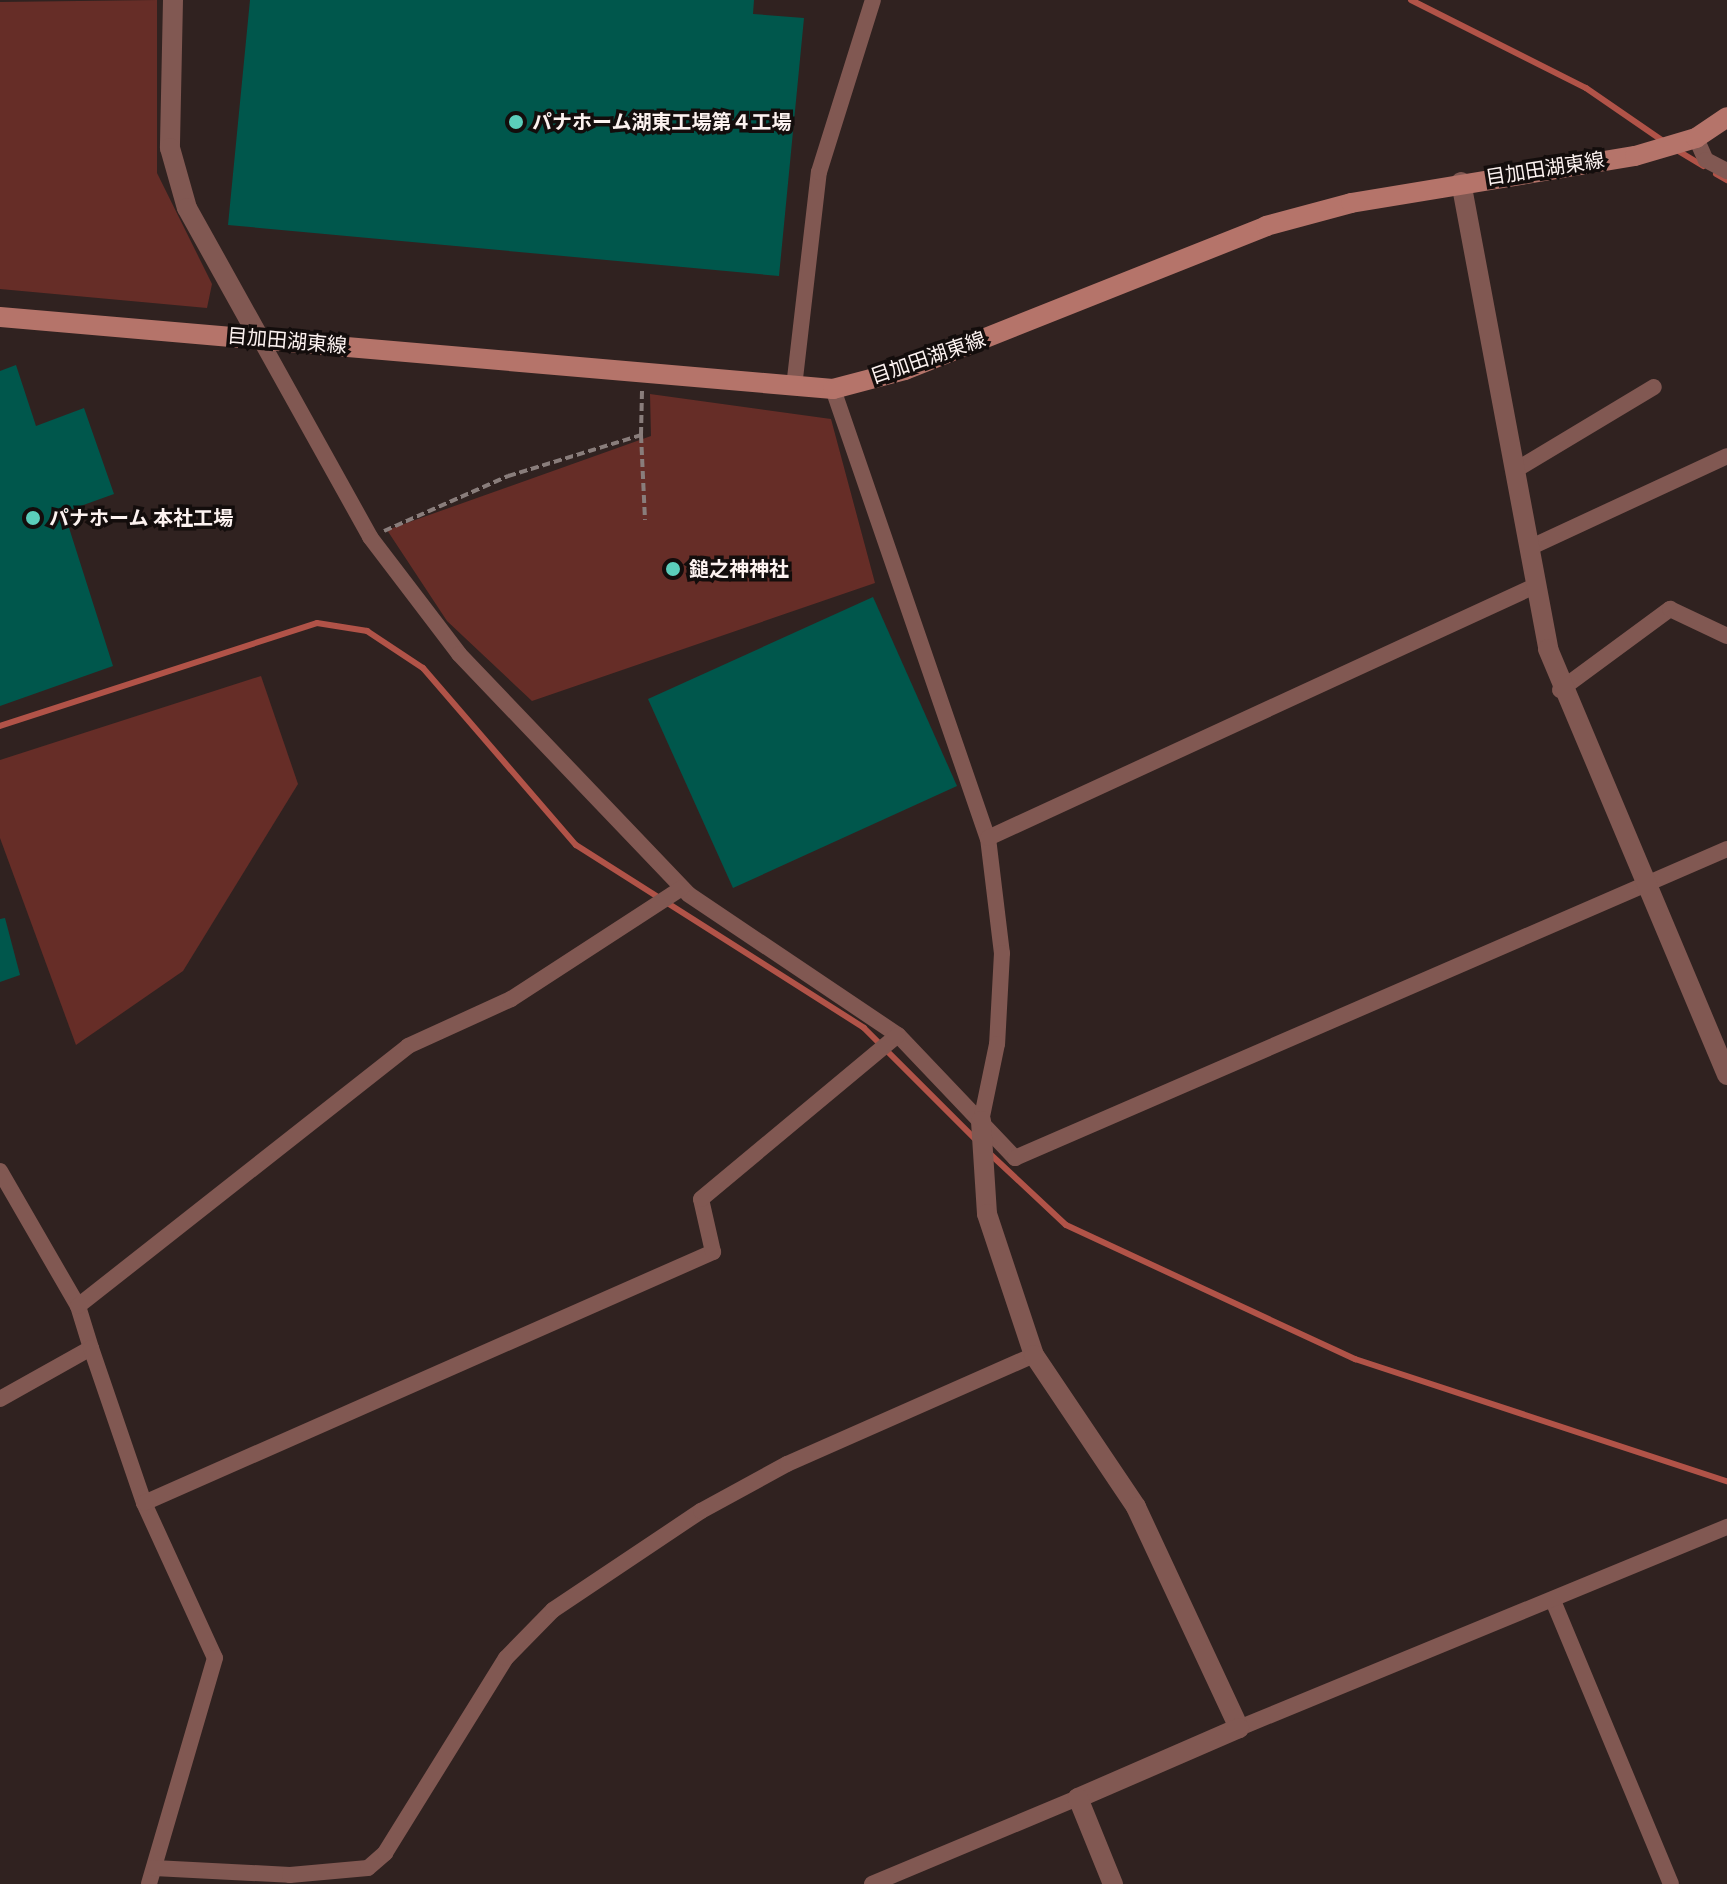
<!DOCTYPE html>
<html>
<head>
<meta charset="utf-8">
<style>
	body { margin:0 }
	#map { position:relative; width:1727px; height:1884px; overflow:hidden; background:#302220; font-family:"Fira Sans","Noto Sans JP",sans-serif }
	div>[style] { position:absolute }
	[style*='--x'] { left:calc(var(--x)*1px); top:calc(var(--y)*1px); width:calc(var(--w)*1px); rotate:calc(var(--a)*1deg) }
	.green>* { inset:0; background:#662d27 }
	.stream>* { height:6px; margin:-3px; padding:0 3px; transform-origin:3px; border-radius:3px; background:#b15348 }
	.building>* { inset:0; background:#00574c }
	.path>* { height:4px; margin-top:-2px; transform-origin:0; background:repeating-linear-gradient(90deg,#897d7b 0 8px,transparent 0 12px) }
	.minor>* { height:16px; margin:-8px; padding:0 8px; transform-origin:8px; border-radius:8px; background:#815852 }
	.tertiary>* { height:20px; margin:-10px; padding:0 10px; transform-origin:10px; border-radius:10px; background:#815852 }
	.secondary>* { height:20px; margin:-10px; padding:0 10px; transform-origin:10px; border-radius:10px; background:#b5746a }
	.dots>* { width:22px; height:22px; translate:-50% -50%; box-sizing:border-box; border:4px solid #130d0c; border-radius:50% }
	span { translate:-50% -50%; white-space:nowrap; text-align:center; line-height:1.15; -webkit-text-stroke:7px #130d0c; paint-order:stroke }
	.poi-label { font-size:20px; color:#fcf2f0; font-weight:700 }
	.left { translate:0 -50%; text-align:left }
	.street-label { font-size:20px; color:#fcf2f0 }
</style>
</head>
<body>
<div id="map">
	<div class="green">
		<div style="clip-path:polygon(157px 0,157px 173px,212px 284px,207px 308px,0 289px,0 2px)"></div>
		<div style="clip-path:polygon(650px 394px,831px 419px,875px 583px,532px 701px,447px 621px,387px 530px,651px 436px)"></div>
		<div style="clip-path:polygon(261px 676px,298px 784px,183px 971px,76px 1045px,0 838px,0 760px)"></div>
	</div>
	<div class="stream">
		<div style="--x:1411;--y:0;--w:196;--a:26.7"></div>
		<div style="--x:1586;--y:88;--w:97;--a:34.5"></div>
		<div style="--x:1675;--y:149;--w:33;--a:31"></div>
		<div style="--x:1716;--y:174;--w:13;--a:29"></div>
		<div style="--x:0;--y:726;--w:333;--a:-18"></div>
		<div style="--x:317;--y:623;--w:51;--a:9.1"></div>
		<div style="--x:367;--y:631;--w:67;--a:33.5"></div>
		<div style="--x:423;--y:668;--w:234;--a:49.2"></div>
		<div style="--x:576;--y:845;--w:341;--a:32.4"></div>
		<div style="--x:864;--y:1028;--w:158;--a:45"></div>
		<div style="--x:989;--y:1153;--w:105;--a:43.1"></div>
		<div style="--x:1066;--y:1225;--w:319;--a:24.9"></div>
		<div style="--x:1355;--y:1359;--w:391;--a:18.2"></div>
	</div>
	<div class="building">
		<div style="clip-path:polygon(250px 0,754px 0,753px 14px,804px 18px,779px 276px,228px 225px)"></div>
		<div style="clip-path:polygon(16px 365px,36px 426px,84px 408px,114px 494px,64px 512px,113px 666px,0 706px,0 371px)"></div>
		<div style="clip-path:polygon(873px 597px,957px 786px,733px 888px,648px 699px)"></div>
		<div style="clip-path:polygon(5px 918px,20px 975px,0 982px,0 919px)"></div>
	</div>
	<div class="path">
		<div style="--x:641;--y:435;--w:85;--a:87.3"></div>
		<div style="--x:384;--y:531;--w:136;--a:-23.9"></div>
		<div style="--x:508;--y:476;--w:139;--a:-17.1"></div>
		<div style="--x:641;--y:435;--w:44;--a:-88.7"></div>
	</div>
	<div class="minor">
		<div style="--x:1696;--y:138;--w:24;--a:66"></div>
		<div style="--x:1706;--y:160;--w:24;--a:28"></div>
		<div style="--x:260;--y:339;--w:227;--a:60.9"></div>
		<div style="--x:370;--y:537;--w:147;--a:52.7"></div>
		<div style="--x:459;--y:654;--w:332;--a:46.3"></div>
		<div style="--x:688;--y:894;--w:253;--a:33.9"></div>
		<div style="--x:898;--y:1035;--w:170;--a:46.4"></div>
		<div style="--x:1015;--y:1158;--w:776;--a:-23.46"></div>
		<div style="--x:794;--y:387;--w:216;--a:-83.4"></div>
		<div style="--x:819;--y:172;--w:180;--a:-72.6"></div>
		<div style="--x:833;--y:389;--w:475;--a:71"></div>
		<div style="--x:988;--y:838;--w:116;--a:83.1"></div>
		<div style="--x:1002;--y:953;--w:91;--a:93.1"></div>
		<div style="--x:997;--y:1044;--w:79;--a:101.7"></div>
		<div style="--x:1514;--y:471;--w:163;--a:-31"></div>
		<div style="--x:1529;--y:548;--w:218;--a:-24.9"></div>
		<div style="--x:1560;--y:690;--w:137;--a:-36.4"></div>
		<div style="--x:1670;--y:609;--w:63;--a:25.3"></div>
		<div style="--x:988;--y:838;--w:602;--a:-24.74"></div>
		<div style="--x:0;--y:1171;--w:156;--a:60"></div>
		<div style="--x:78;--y:1306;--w:44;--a:72.8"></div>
		<div style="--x:78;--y:1306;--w:420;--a:-38.2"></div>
		<div style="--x:408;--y:1046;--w:113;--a:-24.5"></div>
		<div style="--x:511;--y:999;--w:204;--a:-33"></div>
		<div style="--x:0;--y:1399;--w:104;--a:-29.3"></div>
		<div style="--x:91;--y:1348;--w:164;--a:71.1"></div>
		<div style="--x:144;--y:1503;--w:170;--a:65.4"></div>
		<div style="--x:215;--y:1658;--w:235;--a:106.3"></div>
		<div style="--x:144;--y:1503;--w:622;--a:-23.8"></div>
		<div style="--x:713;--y:1252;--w:54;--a:-102.8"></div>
		<div style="--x:701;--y:1199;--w:256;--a:-39.8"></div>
		<div style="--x:1554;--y:1603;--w:304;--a:67.4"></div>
		<div style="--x:1239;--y:1728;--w:528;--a:-22.39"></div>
		<div style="--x:154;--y:1868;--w:136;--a:2.9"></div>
		<div style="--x:290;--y:1875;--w:78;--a:-5.1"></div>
		<div style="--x:368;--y:1868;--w:23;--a:-41"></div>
		<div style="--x:385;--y:1853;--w:229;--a:-58.2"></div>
		<div style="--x:506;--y:1658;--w:67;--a:-45.6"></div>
		<div style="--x:553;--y:1610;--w:178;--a:-33.8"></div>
		<div style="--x:701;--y:1511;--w:98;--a:-28.7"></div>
		<div style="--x:787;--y:1464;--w:270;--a:-23.8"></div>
		<div style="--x:872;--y:1884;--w:223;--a:-22.7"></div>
	</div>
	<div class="tertiary">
		<div style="--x:173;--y:0;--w:148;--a:91.2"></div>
		<div style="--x:170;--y:148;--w:62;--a:74.2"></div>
		<div style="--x:187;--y:208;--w:150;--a:60.9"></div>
		<div style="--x:1461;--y:182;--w:475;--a:79.4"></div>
		<div style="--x:1548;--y:649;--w:462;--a:67.2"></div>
		<div style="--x:981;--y:1121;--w:93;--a:86.3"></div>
		<div style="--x:987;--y:1214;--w:149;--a:71.6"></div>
		<div style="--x:1034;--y:1355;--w:183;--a:56.1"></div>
		<div style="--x:1136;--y:1507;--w:244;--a:65"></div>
		<div style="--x:1239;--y:1728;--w:176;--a:156.5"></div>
		<div style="--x:1078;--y:1798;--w:93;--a:67.9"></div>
	</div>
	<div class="secondary">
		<div style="--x:0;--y:317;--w:836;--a:4.94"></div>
		<div style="--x:833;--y:389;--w:74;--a:-14.8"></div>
		<div style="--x:905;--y:370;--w:389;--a:-21.7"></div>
		<div style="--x:1266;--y:226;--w:88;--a:-15.1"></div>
		<div style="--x:1351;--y:203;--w:288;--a:-9.4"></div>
		<div style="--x:1635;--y:156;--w:64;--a:-16.4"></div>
		<div style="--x:1696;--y:138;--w:37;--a:-34"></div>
	</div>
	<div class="dots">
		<div style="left:516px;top:122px;background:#5bcebb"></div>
		<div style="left:33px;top:518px;background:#5bcebb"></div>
		<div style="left:673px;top:569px;background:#5bcebb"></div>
	</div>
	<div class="poi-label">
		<span class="left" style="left:532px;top:122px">パナホーム湖東工場第４工場</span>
		<span class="left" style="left:49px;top:518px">パナホーム 本社工場</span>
		<span class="left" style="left:689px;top:569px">鎚之神神社</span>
	</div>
	<div class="street-label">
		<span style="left:1545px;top:169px;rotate:-9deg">目加田湖東線</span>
		<span style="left:287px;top:341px;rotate:5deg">目加田湖東線</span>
		<span style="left:928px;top:358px;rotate:-19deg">目加田湖東線</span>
	</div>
</div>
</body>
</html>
